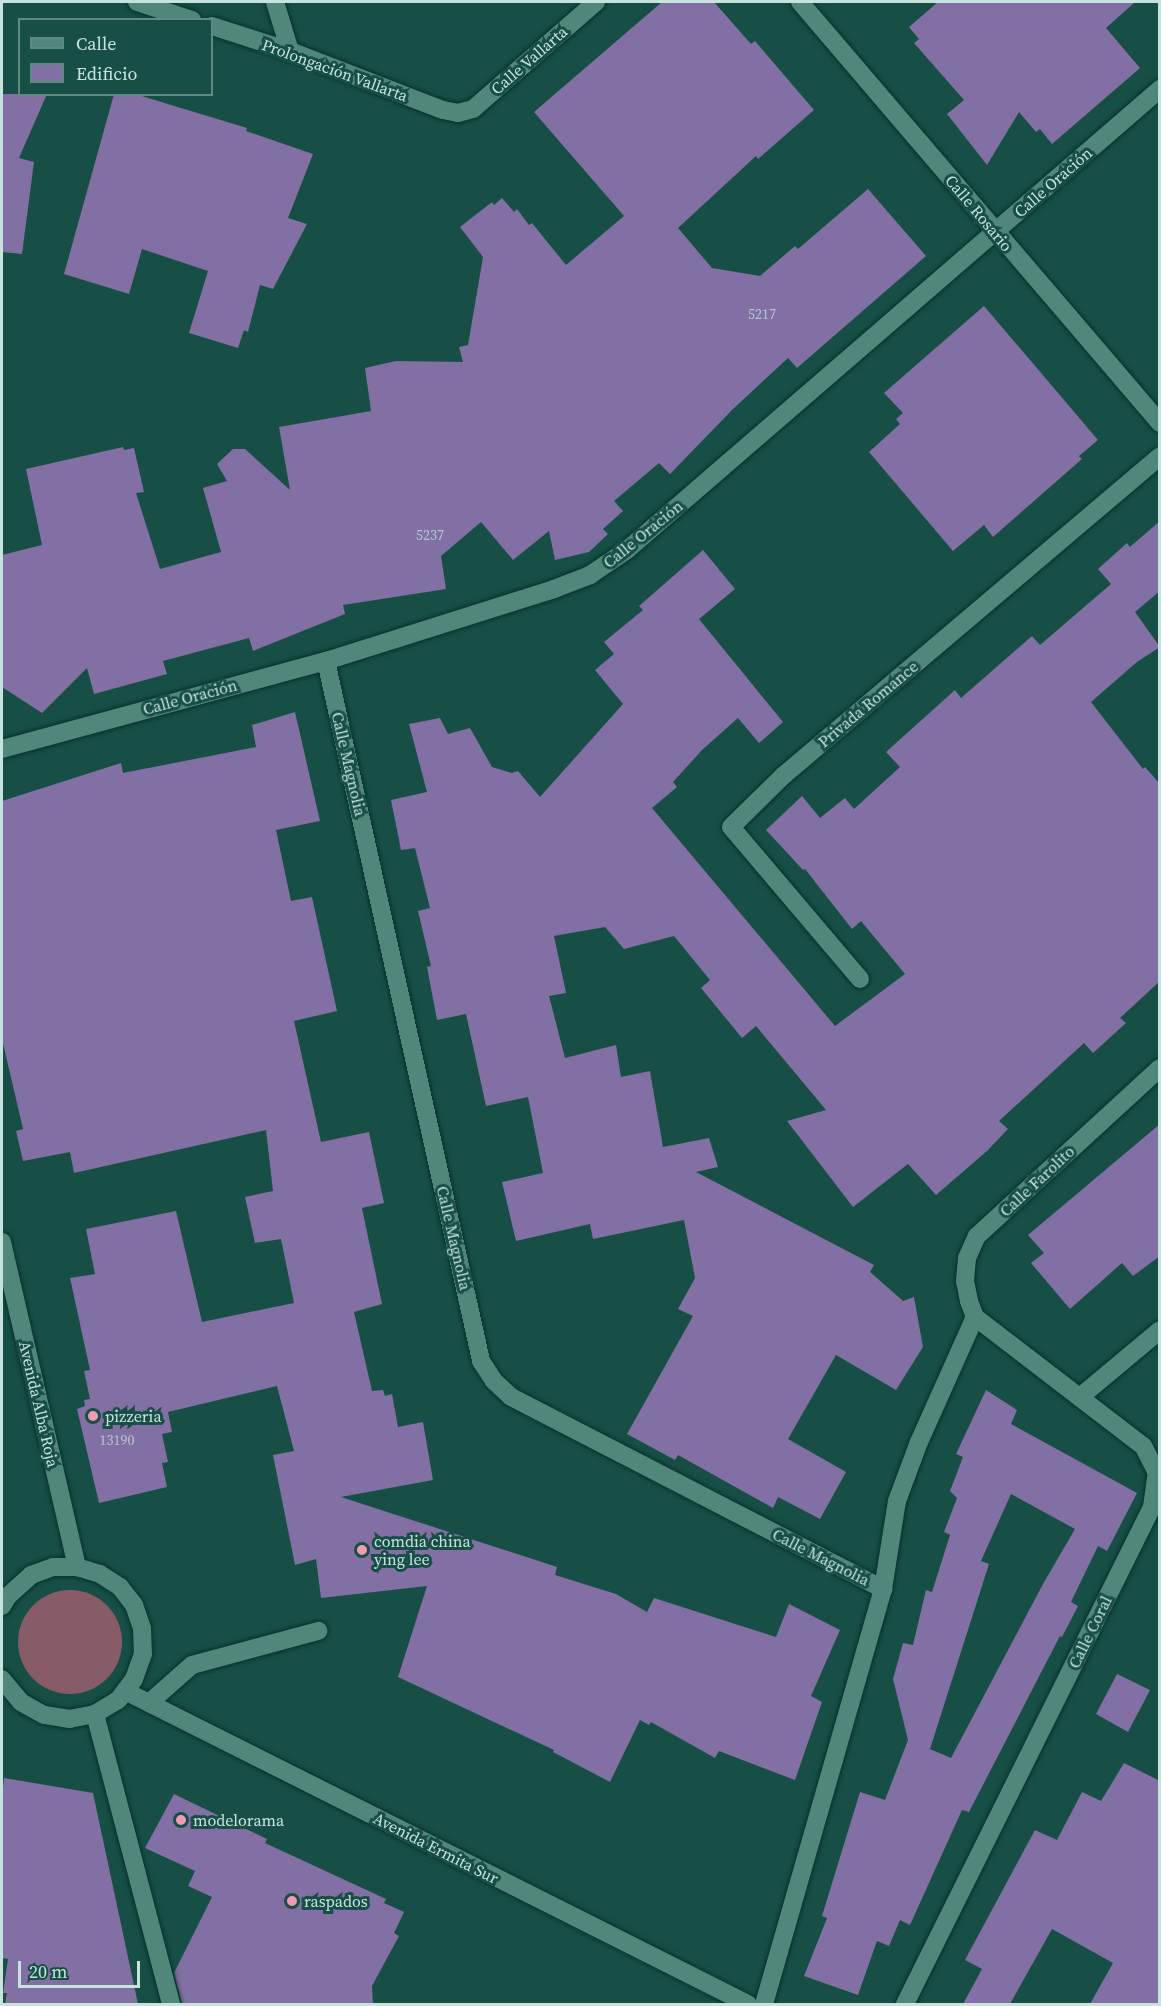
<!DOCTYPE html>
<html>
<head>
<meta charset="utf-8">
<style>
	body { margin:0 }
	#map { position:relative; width:1161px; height:2006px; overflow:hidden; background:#174f46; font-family:"Source Serif 4",serif }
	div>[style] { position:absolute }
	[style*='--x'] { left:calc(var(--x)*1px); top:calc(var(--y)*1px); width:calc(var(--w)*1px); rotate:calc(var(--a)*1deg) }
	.green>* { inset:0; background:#885b68 }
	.round { border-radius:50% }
	.building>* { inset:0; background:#826fa3 }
	.roads { filter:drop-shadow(0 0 2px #07322c) drop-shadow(0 0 2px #07322c) }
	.service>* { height:18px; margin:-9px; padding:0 9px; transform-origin:9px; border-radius:9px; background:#51867b }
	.minor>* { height:18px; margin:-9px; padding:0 9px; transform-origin:9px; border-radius:9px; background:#51867b }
	.secondary>* { height:18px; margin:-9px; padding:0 9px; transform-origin:9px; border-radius:9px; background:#51867b }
	.dots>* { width:16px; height:16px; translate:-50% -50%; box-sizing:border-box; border:3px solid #174f46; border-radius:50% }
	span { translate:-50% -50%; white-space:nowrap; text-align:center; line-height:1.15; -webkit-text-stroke:6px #174f46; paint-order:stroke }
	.number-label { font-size:14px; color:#b6c6ce }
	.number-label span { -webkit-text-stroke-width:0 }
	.street-label { font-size:16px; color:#c8e3dd }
	.poi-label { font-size:16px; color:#c8e3dd }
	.left { translate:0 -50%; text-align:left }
	.frame { position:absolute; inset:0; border:3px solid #c8e3dd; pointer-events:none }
	.legend { position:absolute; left:18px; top:18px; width:195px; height:78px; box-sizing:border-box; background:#174f46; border:2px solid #5e8a82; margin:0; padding:8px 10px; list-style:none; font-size:18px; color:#c8e3dd }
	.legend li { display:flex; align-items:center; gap:12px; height:30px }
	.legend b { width:30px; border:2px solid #5e8a82 }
	.scale { position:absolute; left:18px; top:1961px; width:122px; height:27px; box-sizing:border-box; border:3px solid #c8e3dd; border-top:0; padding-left:8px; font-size:18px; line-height:21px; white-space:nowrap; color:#c8e3dd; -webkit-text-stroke:4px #174f46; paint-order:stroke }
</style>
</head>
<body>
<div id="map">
	<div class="green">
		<div class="round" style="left:18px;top:1590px;width:104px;height:104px"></div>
	</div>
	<div class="building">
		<div style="clip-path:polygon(662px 2px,714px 2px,751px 44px,755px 41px,814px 110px,758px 159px,756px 156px,678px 228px,712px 268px,760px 276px,795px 246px,798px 249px,868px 189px,926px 256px,797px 368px,788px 358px,733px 409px,670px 474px,659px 463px,614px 501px,623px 511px,603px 529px,608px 534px,589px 552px,555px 560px,549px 531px,513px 560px,481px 522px,441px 556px,446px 589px,343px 605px,345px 614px,253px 651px,249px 638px,163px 661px,167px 674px,94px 694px,87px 668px,42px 713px,2px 687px,2px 555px,42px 545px,26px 469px,123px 447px,124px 450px,134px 448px,144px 492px,136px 493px,160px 569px,221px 552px,203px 488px,227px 481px,217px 464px,233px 449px,245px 449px,290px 490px,279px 427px,371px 411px,365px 368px,396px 361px,463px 362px,459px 347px,468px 345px,483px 257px,460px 227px,492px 202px,494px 205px,502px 198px,514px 212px,517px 209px,529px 225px,532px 223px,566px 265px,624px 216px,534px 112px)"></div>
		<div style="clip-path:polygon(938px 2px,1135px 2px,1106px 28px,1140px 68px,1052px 144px,1040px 129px,1036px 132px,1019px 112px,987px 165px,947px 114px,964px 100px,914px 43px,919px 39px,909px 27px)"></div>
		<div style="clip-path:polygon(2px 94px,47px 94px,19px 158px,34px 162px,22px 254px,2px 252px)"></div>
		<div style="clip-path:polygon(114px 94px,136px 94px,148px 98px,247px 128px,246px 131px,313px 154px,288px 218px,307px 224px,273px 289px,260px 285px,248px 332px,244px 330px,238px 348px,189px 333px,208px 271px,142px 249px,129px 294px,64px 274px)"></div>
		<div style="clip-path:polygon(984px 306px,1098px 440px,1079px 456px,1082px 459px,993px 537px,984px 525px,953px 551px,869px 452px,900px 424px,896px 419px,903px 413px,884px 393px)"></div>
		<div style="clip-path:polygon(1160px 521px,1160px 591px,1135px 612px,1160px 647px,1137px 662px,1091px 702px,1143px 769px,1145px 767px,1160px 784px,1160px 981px,1120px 1018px,1126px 1023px,1093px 1053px,1084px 1043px,999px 1121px,1008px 1129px,987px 1151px,936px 1195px,908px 1164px,853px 1207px,787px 1121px,826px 1110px,756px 1026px,742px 1038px,701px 988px,710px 980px,674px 936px,624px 949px,605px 927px,554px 936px,566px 993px,549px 996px,565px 1058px,616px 1045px,621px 1077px,650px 1071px,663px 1147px,709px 1138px,718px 1167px,696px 1172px,874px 1265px,870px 1272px,903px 1301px,914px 1297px,923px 1347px,896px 1390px,836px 1355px,788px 1439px,846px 1472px,820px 1519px,778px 1497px,773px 1508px,678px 1455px,675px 1460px,627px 1434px,693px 1316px,678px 1309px,695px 1278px,684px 1220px,593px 1239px,590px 1224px,516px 1241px,502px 1182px,543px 1173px,528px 1097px,486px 1106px,466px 1014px,437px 1020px,427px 967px,431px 966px,418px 911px,430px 908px,415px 848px,401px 850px,391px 800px,427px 792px,409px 724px,440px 718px,448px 734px,470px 728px,492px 767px,512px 773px,518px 771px,540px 797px,623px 704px,595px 670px,614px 654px,604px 642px,643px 610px,639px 606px,703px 550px,735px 589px,699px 619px,783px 722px,759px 743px,738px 718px,702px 750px,673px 782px,677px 787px,652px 808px,835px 1026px,905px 974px,861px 921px,852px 929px,805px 869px,803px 870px,766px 830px,802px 796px,820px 818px,845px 798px,854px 809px,900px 767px,886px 752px,955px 690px,961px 698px,1032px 636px,1040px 645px,1111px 584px,1098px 569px,1127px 543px,1130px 547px)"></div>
		<div style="clip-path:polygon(295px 712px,320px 821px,276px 830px,291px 901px,312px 897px,337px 1011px,294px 1021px,321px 1142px,369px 1132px,384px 1203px,362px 1208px,382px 1304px,354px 1312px,372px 1391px,383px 1390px,385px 1396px,392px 1394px,398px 1427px,423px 1422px,433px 1480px,341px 1497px,557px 1567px,555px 1575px,616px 1594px,647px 1612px,654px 1598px,776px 1637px,789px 1604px,840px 1630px,811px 1696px,822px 1702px,795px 1780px,719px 1751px,715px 1758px,651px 1722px,649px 1725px,640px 1720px,610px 1782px,553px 1752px,554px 1750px,398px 1677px,427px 1586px,321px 1598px,316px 1559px,295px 1565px,273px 1455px,294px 1451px,277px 1386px,168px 1412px,172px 1432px,162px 1434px,168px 1462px,162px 1463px,167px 1487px,99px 1503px,77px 1409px,85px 1406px,84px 1400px,90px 1399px,84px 1371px,90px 1370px,70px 1278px,95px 1274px,86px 1229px,176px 1211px,202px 1322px,294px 1303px,281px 1239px,255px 1243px,245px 1197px,273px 1191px,266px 1130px,74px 1173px,70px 1152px,23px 1161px,16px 1131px,23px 1129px,2px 1039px,2px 801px,121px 763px,123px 773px,256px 747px,252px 725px)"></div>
		<div style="clip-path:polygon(1160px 1124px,1160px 1256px,1133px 1276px,1122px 1263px,1070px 1309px,1031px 1263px,1044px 1253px,1028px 1235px)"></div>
		<div style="clip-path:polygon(evenodd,986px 1390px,1017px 1410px,1011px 1424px,1137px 1493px,1107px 1551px,1098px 1546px,1071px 1602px,1078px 1606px,1062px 1637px,1060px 1636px,969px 1812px,962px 1810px,910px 1925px,900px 1920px,889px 1946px,877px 1941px,858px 1995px,804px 1976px,827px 1918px,822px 1916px,860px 1792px,885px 1800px,908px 1740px,893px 1679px,903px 1643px,913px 1645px,926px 1590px,932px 1592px,950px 1535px,944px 1532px,957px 1498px,950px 1491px,963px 1457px,956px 1454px,986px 1390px,1011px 1494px,1075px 1529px,1043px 1584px,951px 1758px,930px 1749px,989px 1564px,981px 1561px,1011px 1494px)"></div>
		<div style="clip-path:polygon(1117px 1674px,1150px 1690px,1128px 1732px,1096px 1714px)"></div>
		<div style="clip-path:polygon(1124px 1763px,1160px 1781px,1160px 2004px,1090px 2004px,1113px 1963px,1052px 1929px,1010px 2004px,963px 2004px,982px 1969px,965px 1960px,1035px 1830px,1057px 1840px,1082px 1792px,1101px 1801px)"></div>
		<div style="clip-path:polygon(4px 1778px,93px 1793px,138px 2004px,5px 2004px,7px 1993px,3px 1993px,8px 1959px,2px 1958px,2px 1798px)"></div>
		<div style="clip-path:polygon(174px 1794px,267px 1839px,265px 1843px,386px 1899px,384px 1903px,404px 1912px,394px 1933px,399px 1936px,372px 1986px,373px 2004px,182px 2004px,174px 1973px,212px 1897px,188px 1886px,195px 1871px,145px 1848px)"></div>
	</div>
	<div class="roads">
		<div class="service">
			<div style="--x:149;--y:1703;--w:57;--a:-41.5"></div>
			<div style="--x:192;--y:1665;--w:131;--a:-15.1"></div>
		</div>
		<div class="minor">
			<div style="--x:275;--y:2;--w:51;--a:73"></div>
			<div style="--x:326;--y:661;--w:717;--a:77.51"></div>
			<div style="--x:481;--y:1361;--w:24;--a:57"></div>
			<div style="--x:494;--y:1381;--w:23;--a:43"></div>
			<div style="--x:511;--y:1397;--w:419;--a:27.3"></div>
			<div style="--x:2;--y:749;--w:336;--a:-15.2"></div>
			<div style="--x:326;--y:661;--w:239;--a:-17.5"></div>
			<div style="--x:554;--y:589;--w:39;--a:-21"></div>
			<div style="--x:590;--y:575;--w:45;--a:-34"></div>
			<div style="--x:627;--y:550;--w:705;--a:-40.86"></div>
			<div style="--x:860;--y:979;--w:199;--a:-130.3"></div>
			<div style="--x:731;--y:827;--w:74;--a:-44.5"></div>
			<div style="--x:784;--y:775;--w:493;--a:-40.3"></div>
			<div style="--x:975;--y:1317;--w:17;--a:-111"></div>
			<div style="--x:969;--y:1301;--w:20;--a:-101"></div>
			<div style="--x:965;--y:1281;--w:23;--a:-85"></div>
			<div style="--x:967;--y:1258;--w:24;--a:-66"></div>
			<div style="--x:977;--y:1236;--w:248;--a:-42.6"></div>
			<div style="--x:1080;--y:1397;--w:104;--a:-39.9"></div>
			<div style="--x:764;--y:2004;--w:432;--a:-74"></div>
			<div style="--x:883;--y:1589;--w:89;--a:-81"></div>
			<div style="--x:897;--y:1501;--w:63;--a:-69.6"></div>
			<div style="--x:919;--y:1442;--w:137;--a:-65.9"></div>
			<div style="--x:905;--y:2004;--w:555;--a:-63.57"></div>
			<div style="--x:1152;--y:1507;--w:34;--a:-82"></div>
			<div style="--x:1157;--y:1473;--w:30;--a:-117"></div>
			<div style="--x:1143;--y:1446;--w:212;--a:-142.5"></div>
		</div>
		<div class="secondary">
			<div style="--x:137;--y:2;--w:58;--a:18.1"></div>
			<div style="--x:800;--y:2;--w:554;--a:49.47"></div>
			<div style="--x:212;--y:26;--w:82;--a:17.8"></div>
			<div style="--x:290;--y:51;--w:164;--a:21.1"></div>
			<div style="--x:443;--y:110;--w:15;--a:11"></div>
			<div style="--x:458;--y:113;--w:16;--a:-15"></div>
			<div style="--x:473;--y:109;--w:163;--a:-41"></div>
			<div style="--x:2;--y:1242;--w:334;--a:77"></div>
			<div style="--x:2;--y:1606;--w:12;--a:-59"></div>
			<div style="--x:8;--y:1596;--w:31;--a:-42"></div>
			<div style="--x:31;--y:1575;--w:23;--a:-20"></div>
			<div style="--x:53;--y:1567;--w:24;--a:0"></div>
			<div style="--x:77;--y:1567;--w:24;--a:17"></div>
			<div style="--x:100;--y:1574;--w:24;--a:33"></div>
			<div style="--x:120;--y:1587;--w:23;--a:52"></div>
			<div style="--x:134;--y:1605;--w:24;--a:71"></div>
			<div style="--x:142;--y:1628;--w:26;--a:88"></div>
			<div style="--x:143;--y:1654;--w:27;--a:110"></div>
			<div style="--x:134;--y:1679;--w:26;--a:127"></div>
			<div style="--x:118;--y:1700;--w:27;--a:149"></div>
			<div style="--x:95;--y:1714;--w:25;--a:169"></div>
			<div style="--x:70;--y:1719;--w:26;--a:-171"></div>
			<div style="--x:44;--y:1715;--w:26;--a:-151"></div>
			<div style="--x:21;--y:1702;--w:30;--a:-130"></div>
			<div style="--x:125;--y:1691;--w:697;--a:26.68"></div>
			<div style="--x:95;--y:1714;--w:300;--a:75.3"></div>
		</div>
	</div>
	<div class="dots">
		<div style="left:93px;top:1416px;background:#f09ab4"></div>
		<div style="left:362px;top:1550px;background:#f09ab4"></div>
		<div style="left:181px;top:1820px;background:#f09ab4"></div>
		<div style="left:292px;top:1901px;background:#f09ab4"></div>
	</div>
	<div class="number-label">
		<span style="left:762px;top:314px">5217</span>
		<span style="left:430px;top:535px">5237</span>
		<span style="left:117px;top:1440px">13190</span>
	</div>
	<div class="street-label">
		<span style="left:529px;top:60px;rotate:-41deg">Calle Vallarta</span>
		<span style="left:335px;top:70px;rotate:20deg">Prolongación Vallarta</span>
		<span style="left:1053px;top:182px;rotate:-41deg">Calle Oración</span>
		<span style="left:979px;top:213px;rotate:50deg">Calle Rosario</span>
		<span style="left:643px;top:534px;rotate:-39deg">Calle Oración</span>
		<span style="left:190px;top:697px;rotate:-15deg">Calle Oración</span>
		<span style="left:868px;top:704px;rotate:-40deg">Privada Romance</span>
		<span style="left:349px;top:764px;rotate:77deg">Calle Magnolia</span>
		<span style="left:1037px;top:1181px;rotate:-43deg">Calle Farolito</span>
		<span style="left:454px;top:1238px;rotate:77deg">Calle Magnolia</span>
		<span style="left:39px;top:1404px;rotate:77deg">Avenida Alba Roja</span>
		<span style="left:821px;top:1557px;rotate:27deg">Calle Magnolia</span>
		<span style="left:1090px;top:1632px;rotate:-64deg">Calle Coral</span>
		<span style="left:436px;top:1848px;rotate:27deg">Avenida Ermita Sur</span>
	</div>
	<div class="poi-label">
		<span class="left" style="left:105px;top:1416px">pizzeria</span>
		<span class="left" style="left:374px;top:1550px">comdia china<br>ying lee</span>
		<span class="left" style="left:193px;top:1820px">modelorama</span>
		<span class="left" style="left:304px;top:1901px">raspados</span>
	</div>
	<div class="frame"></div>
	<ul class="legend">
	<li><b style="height:8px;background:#51867b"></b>Calle</li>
	<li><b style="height:16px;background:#826fa3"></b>Edificio</li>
	</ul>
	<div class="scale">20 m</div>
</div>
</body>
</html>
